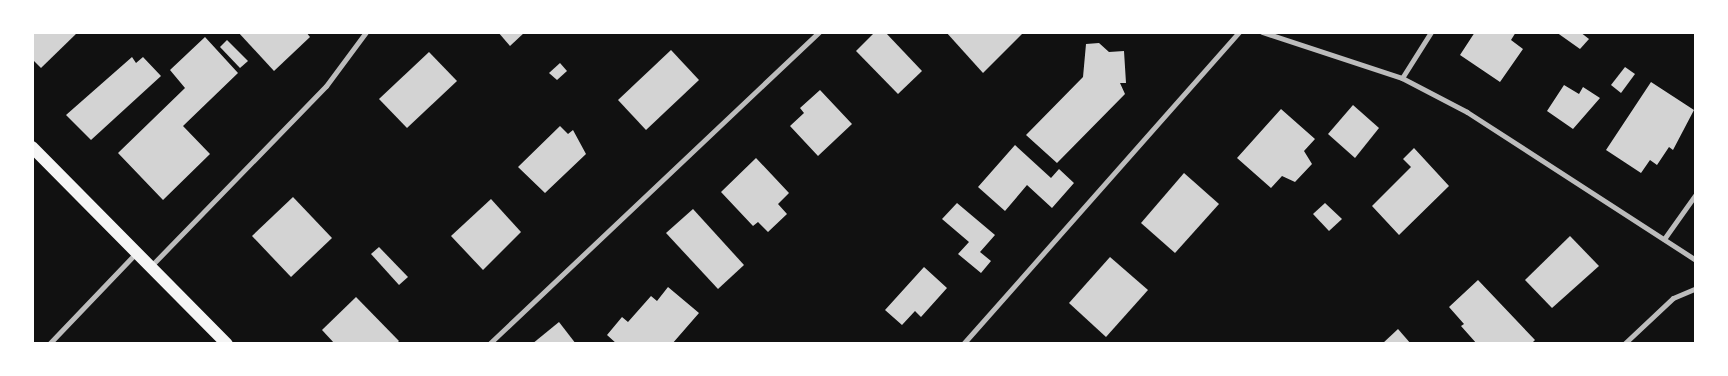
<!DOCTYPE html>
<html>
<head>
<meta charset="utf-8">
<style>
	body { margin:0 }
	#map { position:relative; width:1728px; height:376px; overflow:hidden; background:#111; font-family:Spectral,serif }
	div>[style] { position:absolute }
	[style*='--x'] { left:calc(var(--x)*1px); top:calc(var(--y)*1px); width:calc(var(--w)*1px); rotate:calc(var(--a)*1deg) }
	.building>* { inset:0; background:#d3d3d3 }
	.minor>* { height:5px; margin:-2.5px; padding:0 2.5px; transform-origin:2.5px; border-radius:2.5px; background:#bcbcbc }
	.primary>* { height:12px; margin:-6px; padding:0 6px; transform-origin:6px; border-radius:6px; background:#f5f5f5 }
	span { translate:-50% -50%; white-space:nowrap; text-align:center; line-height:1.15; -webkit-text-stroke:4px #fff; paint-order:stroke }
	.frame { position:absolute; inset:0; border:34px solid #fff; pointer-events:none }
</style>
</head>
<body>
<div id="map">
	<div class="building">
		<div style="clip-path:polygon(32px 32px,78px 32px,41px 68px,32px 59px)"></div>
		<div style="clip-path:polygon(238px 32px,306px 32px,310px 37px,274px 71px)"></div>
		<div style="clip-path:polygon(498px 32px,525px 32px,510px 46px)"></div>
		<div style="clip-path:polygon(875px 32px,885px 32px,922px 71px,898px 94px,856px 51px)"></div>
		<div style="clip-path:polygon(946px 32px,1024px 32px,983px 73px)"></div>
		<div style="clip-path:polygon(1475px 32px,1516px 32px,1511px 40px,1523px 49px,1500px 82px,1460px 55px)"></div>
		<div style="clip-path:polygon(1556px 32px,1580px 32px,1589px 39px,1580px 49px)"></div>
		<div style="clip-path:polygon(205px 37px,238px 73px,183px 126px,210px 154px,163px 200px,118px 153px,185px 88px,170px 70px)"></div>
		<div style="clip-path:polygon(227px 40px,248px 61px,240px 68px,220px 47px)"></div>
		<div style="clip-path:polygon(1099px 43px,1109px 52px,1124px 51px,1126px 83px,1120px 83px,1125px 94px,1057px 163px,1026px 135px,1083px 77px,1086px 44px)"></div>
		<div style="clip-path:polygon(671px 50px,699px 80px,646px 130px,618px 100px)"></div>
		<div style="clip-path:polygon(429px 52px,457px 81px,407px 128px,379px 99px)"></div>
		<div style="clip-path:polygon(132px 57px,136px 63px,143px 57px,161px 76px,91px 140px,66px 115px)"></div>
		<div style="clip-path:polygon(560px 63px,567px 71px,557px 80px,549px 73px)"></div>
		<div style="clip-path:polygon(1625px 67px,1635px 74px,1621px 93px,1611px 85px)"></div>
		<div style="clip-path:polygon(1651px 82px,1694px 110px,1673px 150px,1669px 147px,1657px 165px,1650px 160px,1641px 173px,1606px 150px)"></div>
		<div style="clip-path:polygon(1564px 85px,1579px 94px,1583px 87px,1600px 98px,1573px 129px,1547px 111px)"></div>
		<div style="clip-path:polygon(820px 90px,852px 124px,818px 156px,790px 126px,804px 113px,800px 108px)"></div>
		<div style="clip-path:polygon(1353px 105px,1379px 128px,1355px 158px,1328px 134px)"></div>
		<div style="clip-path:polygon(1281px 109px,1315px 139px,1304px 151px,1312px 164px,1295px 182px,1282px 176px,1271px 188px,1237px 158px)"></div>
		<div style="clip-path:polygon(560px 126px,568px 134px,573px 130px,586px 154px,545px 193px,518px 167px)"></div>
		<div style="clip-path:polygon(1015px 145px,1051px 178px,1059px 169px,1074px 183px,1052px 208px,1027px 185px,1005px 211px,978px 187px)"></div>
		<div style="clip-path:polygon(1414px 148px,1449px 186px,1399px 235px,1372px 206px,1411px 167px,1403px 159px)"></div>
		<div style="clip-path:polygon(756px 158px,789px 193px,778px 204px,787px 214px,768px 232px,758px 222px,753px 226px,721px 192px)"></div>
		<div style="clip-path:polygon(1184px 173px,1219px 204px,1175px 253px,1141px 223px)"></div>
		<div style="clip-path:polygon(293px 197px,332px 238px,291px 277px,252px 236px)"></div>
		<div style="clip-path:polygon(491px 199px,521px 232px,483px 270px,451px 236px)"></div>
		<div style="clip-path:polygon(957px 203px,995px 235px,980px 252px,991px 261px,981px 273px,958px 254px,969px 242px,942px 219px)"></div>
		<div style="clip-path:polygon(1325px 203px,1342px 219px,1329px 231px,1313px 214px)"></div>
		<div style="clip-path:polygon(693px 209px,744px 265px,718px 289px,666px 233px)"></div>
		<div style="clip-path:polygon(1570px 236px,1599px 266px,1552px 308px,1525px 280px)"></div>
		<div style="clip-path:polygon(379px 247px,408px 277px,399px 285px,371px 254px)"></div>
		<div style="clip-path:polygon(1110px 257px,1148px 290px,1106px 337px,1069px 303px)"></div>
		<div style="clip-path:polygon(924px 267px,947px 288px,921px 317px,915px 311px,902px 325px,885px 310px)"></div>
		<div style="clip-path:polygon(1478px 280px,1535px 340px,1531px 344px,1477px 344px,1461px 326px,1464px 324px,1449px 307px)"></div>
		<div style="clip-path:polygon(668px 287px,699px 313px,672px 344px,617px 344px,607px 335px,622px 317px,628px 322px,651px 296px,657px 301px)"></div>
		<div style="clip-path:polygon(356px 297px,399px 341px,396px 344px,335px 344px,322px 330px)"></div>
		<div style="clip-path:polygon(559px 322px,576px 344px,532px 344px)"></div>
		<div style="clip-path:polygon(1398px 329px,1411px 344px,1382px 344px)"></div>
	</div>
	<div class="minor">
		<div style="--x:1262;--y:32;--w:147;--a:18.2"></div>
		<div style="--x:1402;--y:78;--w:73;--a:27.6"></div>
		<div style="--x:1467;--y:112;--w:273;--a:32.9"></div>
		<div style="--x:1402;--y:78;--w:54;--a:-57.8"></div>
		<div style="--x:1664;--y:239;--w:55;--a:-54.6"></div>
		<div style="--x:150;--y:267;--w:252;--a:-45.8"></div>
		<div style="--x:326;--y:86;--w:67;--a:-53.5"></div>
		<div style="--x:49;--y:344;--w:126;--a:-46.3"></div>
		<div style="--x:489;--y:344;--w:454;--a:-43.4"></div>
		<div style="--x:963;--y:344;--w:417;--a:-48.5"></div>
		<div style="--x:1624;--y:344;--w:67;--a:-43.2"></div>
		<div style="--x:1673;--y:298;--w:25;--a:-23"></div>
	</div>
	<div class="primary">
		<div style="--x:32;--y:147;--w:277;--a:45.3"></div>
	</div>
	<div class="frame"></div>
</div>
</body>
</html>
